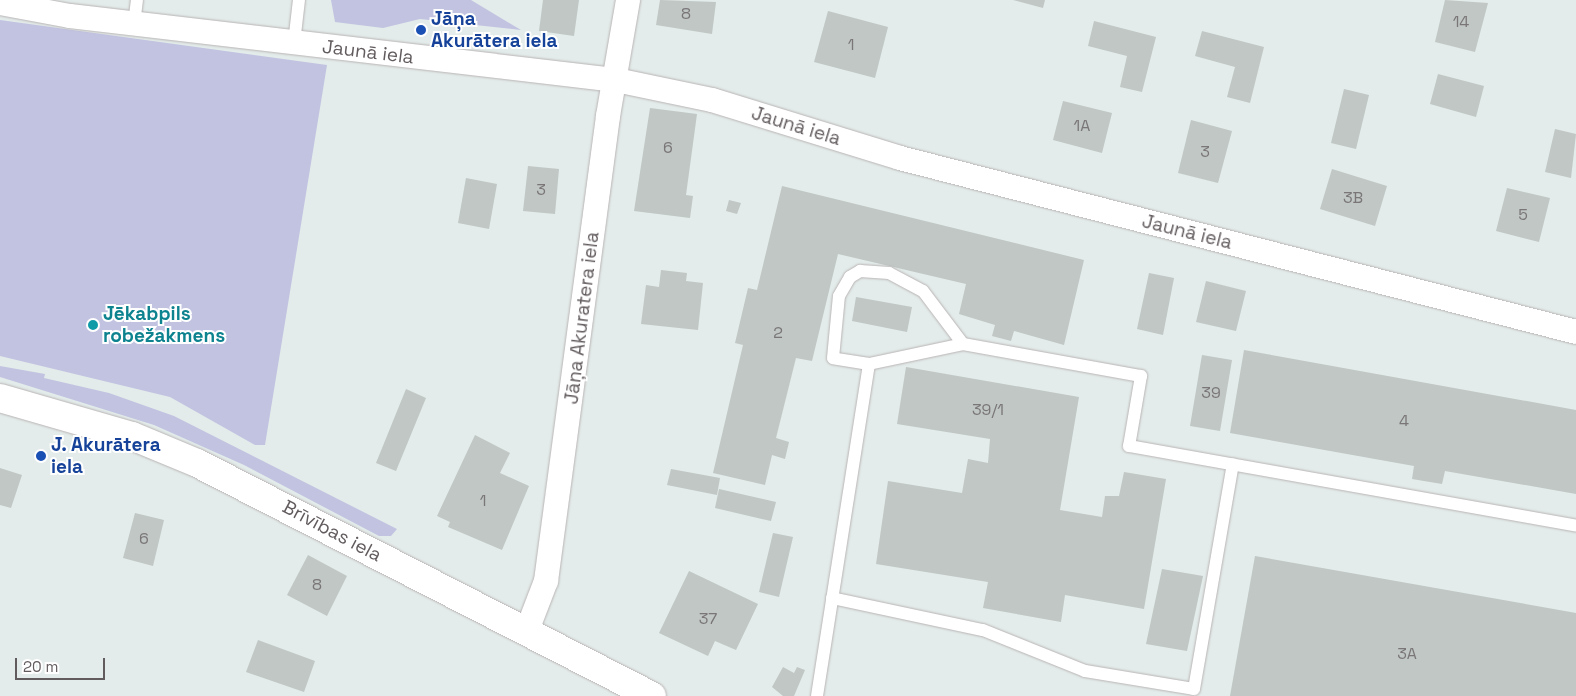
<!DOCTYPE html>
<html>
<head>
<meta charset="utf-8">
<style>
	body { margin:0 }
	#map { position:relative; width:1576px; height:696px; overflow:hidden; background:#e3ecea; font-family:"Space Grotesk",sans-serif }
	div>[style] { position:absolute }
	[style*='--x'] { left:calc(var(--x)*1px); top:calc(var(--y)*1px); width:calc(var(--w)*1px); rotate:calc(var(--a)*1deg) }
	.green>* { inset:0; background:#c2c3e1 }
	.building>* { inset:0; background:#c0c7c5 }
	.roads { filter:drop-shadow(0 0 1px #b9b3b5) drop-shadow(0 0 1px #b9b3b5) }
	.service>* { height:12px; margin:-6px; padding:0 6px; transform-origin:6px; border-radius:6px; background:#fff }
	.minor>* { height:24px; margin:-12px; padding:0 12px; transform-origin:12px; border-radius:12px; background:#fff }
	.secondary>* { height:28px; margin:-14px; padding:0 14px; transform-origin:14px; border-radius:14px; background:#fff }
	.dots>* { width:14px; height:14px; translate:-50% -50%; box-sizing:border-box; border:2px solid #fff; border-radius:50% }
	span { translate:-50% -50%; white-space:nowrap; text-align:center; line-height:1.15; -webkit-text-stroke:4px #fff; paint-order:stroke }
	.number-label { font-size:16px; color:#7a7678 }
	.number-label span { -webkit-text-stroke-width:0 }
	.transit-label { font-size:19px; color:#164399; font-weight:700 }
	.left { translate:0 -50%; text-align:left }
	.street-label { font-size:19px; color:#625b5e }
	.culture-label { font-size:19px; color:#0d838f; font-weight:700 }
	.scale { position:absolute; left:15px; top:658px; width:90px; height:22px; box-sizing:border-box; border:2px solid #625b5e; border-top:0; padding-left:6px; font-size:15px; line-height:18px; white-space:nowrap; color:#625b5e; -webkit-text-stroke:4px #fff; paint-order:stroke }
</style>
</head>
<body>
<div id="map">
	<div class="green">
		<div style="clip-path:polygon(331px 0,471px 0,521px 30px,420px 19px,383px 28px,335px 22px)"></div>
		<div style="clip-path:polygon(0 20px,327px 65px,265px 445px,255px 445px,170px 397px,0 356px)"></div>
		<div style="clip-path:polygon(0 366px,45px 374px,44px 378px,109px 393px,174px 416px,397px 529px,391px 536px,379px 536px,244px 465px,154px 425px,0 377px)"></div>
	</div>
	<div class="building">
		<div style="clip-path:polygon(543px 0,579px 0,574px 36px,539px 31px)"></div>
		<div style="clip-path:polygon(660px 0,716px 2px,712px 34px,656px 25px)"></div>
		<div style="clip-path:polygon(1013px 0,1045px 0,1043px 8px)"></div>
		<div style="clip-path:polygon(1445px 0,1488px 3px,1475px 52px,1435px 42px)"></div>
		<div style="clip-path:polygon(828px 11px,888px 27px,875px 78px,814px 62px)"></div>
		<div style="clip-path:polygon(1094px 21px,1156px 37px,1142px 92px,1120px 87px,1127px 56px,1088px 46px)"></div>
		<div style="clip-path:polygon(1202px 31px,1264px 47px,1250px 103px,1227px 97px,1235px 67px,1195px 56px)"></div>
		<div style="clip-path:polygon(1438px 74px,1484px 86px,1476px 117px,1430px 104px)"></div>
		<div style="clip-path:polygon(1344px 89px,1369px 95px,1356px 149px,1331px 143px)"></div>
		<div style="clip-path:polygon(1063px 101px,1112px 113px,1102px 153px,1053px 140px)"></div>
		<div style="clip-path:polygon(650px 108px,697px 114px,686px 195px,693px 196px,690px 218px,634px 211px)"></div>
		<div style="clip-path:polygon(1191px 120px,1232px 131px,1218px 183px,1178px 173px)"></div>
		<div style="clip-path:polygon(1555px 129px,1576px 134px,1571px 178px,1545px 172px)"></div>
		<div style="clip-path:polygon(528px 166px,559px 169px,555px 214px,523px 211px)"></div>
		<div style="clip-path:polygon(1332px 169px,1387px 186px,1375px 226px,1320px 209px)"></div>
		<div style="clip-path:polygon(466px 178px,497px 184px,489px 229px,458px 223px)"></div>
		<div style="clip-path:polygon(782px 186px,1084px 260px,1064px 345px,1014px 331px,1011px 341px,992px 336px,995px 325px,959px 314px,966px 284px,838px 254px,812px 361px,796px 358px,776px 438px,789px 442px,785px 459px,772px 455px,765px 485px,713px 473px,743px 345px,735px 343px,748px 288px,757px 290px)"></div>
		<div style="clip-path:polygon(1507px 188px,1550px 198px,1539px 242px,1496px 231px)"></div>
		<div style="clip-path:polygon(729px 200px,741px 203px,737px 214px,726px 211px)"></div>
		<div style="clip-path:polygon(661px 270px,687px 273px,686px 281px,703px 283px,698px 330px,641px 324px,646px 285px,659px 287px)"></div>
		<div style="clip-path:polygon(1149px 273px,1174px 278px,1163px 335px,1137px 329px)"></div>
		<div style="clip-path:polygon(1206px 281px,1246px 291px,1236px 331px,1196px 322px)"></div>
		<div style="clip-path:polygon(856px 297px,912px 307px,907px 332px,852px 321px)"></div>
		<div style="clip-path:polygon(1244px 350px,1576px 410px,1576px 494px,1445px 471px,1442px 484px,1412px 479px,1414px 466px,1230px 433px)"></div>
		<div style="clip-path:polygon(1202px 355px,1232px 360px,1220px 431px,1190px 426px)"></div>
		<div style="clip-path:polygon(906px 367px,1079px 397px,1060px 510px,1102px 517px,1105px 496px,1119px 496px,1124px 472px,1166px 479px,1144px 609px,1065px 595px,1061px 622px,983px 608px,988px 582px,876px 564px,888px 481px,962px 493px,968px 459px,988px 463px,990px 439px,897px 424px)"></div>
		<div style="clip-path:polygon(406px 389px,426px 398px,396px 471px,376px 463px)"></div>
		<div style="clip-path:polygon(475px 435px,510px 453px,500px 473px,529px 486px,502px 550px,448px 527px,450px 522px,437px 516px)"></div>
		<div style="clip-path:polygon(0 468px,22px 475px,11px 508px,0 505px)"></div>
		<div style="clip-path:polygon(671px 469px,720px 478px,717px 495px,667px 485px)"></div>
		<div style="clip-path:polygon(719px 489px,776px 502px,771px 521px,715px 508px)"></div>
		<div style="clip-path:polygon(135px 513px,164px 520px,153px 566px,123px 558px)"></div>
		<div style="clip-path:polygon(773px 533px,793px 537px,779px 597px,759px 592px)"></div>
		<div style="clip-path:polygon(308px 555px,347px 576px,327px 616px,287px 595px)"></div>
		<div style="clip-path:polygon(1255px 556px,1576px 613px,1576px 696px,1230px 696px)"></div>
		<div style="clip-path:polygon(1162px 569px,1203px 576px,1187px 651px,1146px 644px)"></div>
		<div style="clip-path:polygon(689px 571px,758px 604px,736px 650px,715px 641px,708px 656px,659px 633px)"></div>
		<div style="clip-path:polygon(258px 640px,315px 661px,304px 692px,246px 672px)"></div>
		<div style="clip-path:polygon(783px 667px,794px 673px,797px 667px,805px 670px,794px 696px,783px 696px,772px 687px)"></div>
	</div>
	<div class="roads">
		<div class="service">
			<div style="--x:134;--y:24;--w:24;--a:-83"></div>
			<div style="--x:294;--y:43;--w:43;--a:-83.4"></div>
			<div style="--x:869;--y:364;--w:36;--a:-171"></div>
			<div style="--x:833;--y:358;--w:62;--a:-84.5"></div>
			<div style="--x:839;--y:296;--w:22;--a:-60"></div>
			<div style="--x:850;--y:277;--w:12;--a:-31"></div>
			<div style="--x:860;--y:271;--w:29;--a:4"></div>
			<div style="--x:889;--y:273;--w:38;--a:28"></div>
			<div style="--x:923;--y:291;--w:66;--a:53"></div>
			<div style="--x:832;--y:598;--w:154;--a:12"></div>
			<div style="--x:983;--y:630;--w:110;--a:21.9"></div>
			<div style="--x:1085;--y:671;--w:110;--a:9.4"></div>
			<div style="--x:1194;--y:689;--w:228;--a:-80.2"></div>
			<div style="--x:817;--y:696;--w:336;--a:-81.1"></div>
			<div style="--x:869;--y:364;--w:96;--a:-12"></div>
			<div style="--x:963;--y:344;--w:181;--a:10.2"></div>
			<div style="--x:1141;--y:376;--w:71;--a:99.7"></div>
			<div style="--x:1129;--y:446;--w:454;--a:10.1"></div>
		</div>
		<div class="minor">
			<div style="--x:0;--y:3;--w:71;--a:10.5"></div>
			<div style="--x:70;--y:16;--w:550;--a:6.69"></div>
			<div style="--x:616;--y:80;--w:98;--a:11.8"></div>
			<div style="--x:712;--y:100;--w:197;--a:17.1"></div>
			<div style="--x:900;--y:158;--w:698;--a:14.43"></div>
			<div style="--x:526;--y:633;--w:56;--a:-69"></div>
			<div style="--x:546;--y:581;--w:469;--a:-82.4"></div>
			<div style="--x:608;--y:116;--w:118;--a:-80.2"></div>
		</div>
		<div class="secondary">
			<div style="--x:0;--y:398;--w:137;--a:16.1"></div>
			<div style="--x:132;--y:436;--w:70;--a:22.6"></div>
			<div style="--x:197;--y:463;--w:511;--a:27.12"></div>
		</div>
	</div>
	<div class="dots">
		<div style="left:421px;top:30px;background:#1a4fb4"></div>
		<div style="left:93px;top:325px;background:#0f9aa8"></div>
		<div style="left:41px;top:456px;background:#1a4fb4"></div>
	</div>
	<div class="number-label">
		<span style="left:686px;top:14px">8</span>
		<span style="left:1461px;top:22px">14</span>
		<span style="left:851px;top:45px">1</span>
		<span style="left:1082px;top:126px">1A</span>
		<span style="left:668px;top:148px">6</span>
		<span style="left:1205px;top:152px">3</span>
		<span style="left:541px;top:190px">3</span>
		<span style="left:1353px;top:198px">3B</span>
		<span style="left:1523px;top:215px">5</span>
		<span style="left:778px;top:333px">2</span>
		<span style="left:1211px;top:393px">39</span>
		<span style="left:988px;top:410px">39/1</span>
		<span style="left:1404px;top:421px">4</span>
		<span style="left:483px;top:501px">1</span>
		<span style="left:144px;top:539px">6</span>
		<span style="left:317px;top:585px">8</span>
		<span style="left:708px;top:619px">37</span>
		<span style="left:1407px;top:654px">3A</span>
	</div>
	<div class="transit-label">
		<span class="left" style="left:431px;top:30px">Jāņa<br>Akurātera iela</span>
		<span class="left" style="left:51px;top:456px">J. Akurātera<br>iela</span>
	</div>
	<div class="street-label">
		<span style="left:368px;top:52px;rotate:7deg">Jaunā iela</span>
		<span style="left:796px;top:126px;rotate:17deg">Jaunā iela</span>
		<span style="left:1187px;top:232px;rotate:14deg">Jaunā iela</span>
		<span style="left:582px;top:318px;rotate:-83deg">Jāņa Akuratera iela</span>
		<span style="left:332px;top:531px;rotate:28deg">Brīvības iela</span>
	</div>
	<div class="culture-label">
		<span class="left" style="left:103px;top:325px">Jēkabpils<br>robežakmens</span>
	</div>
	<div class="scale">20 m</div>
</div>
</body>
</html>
